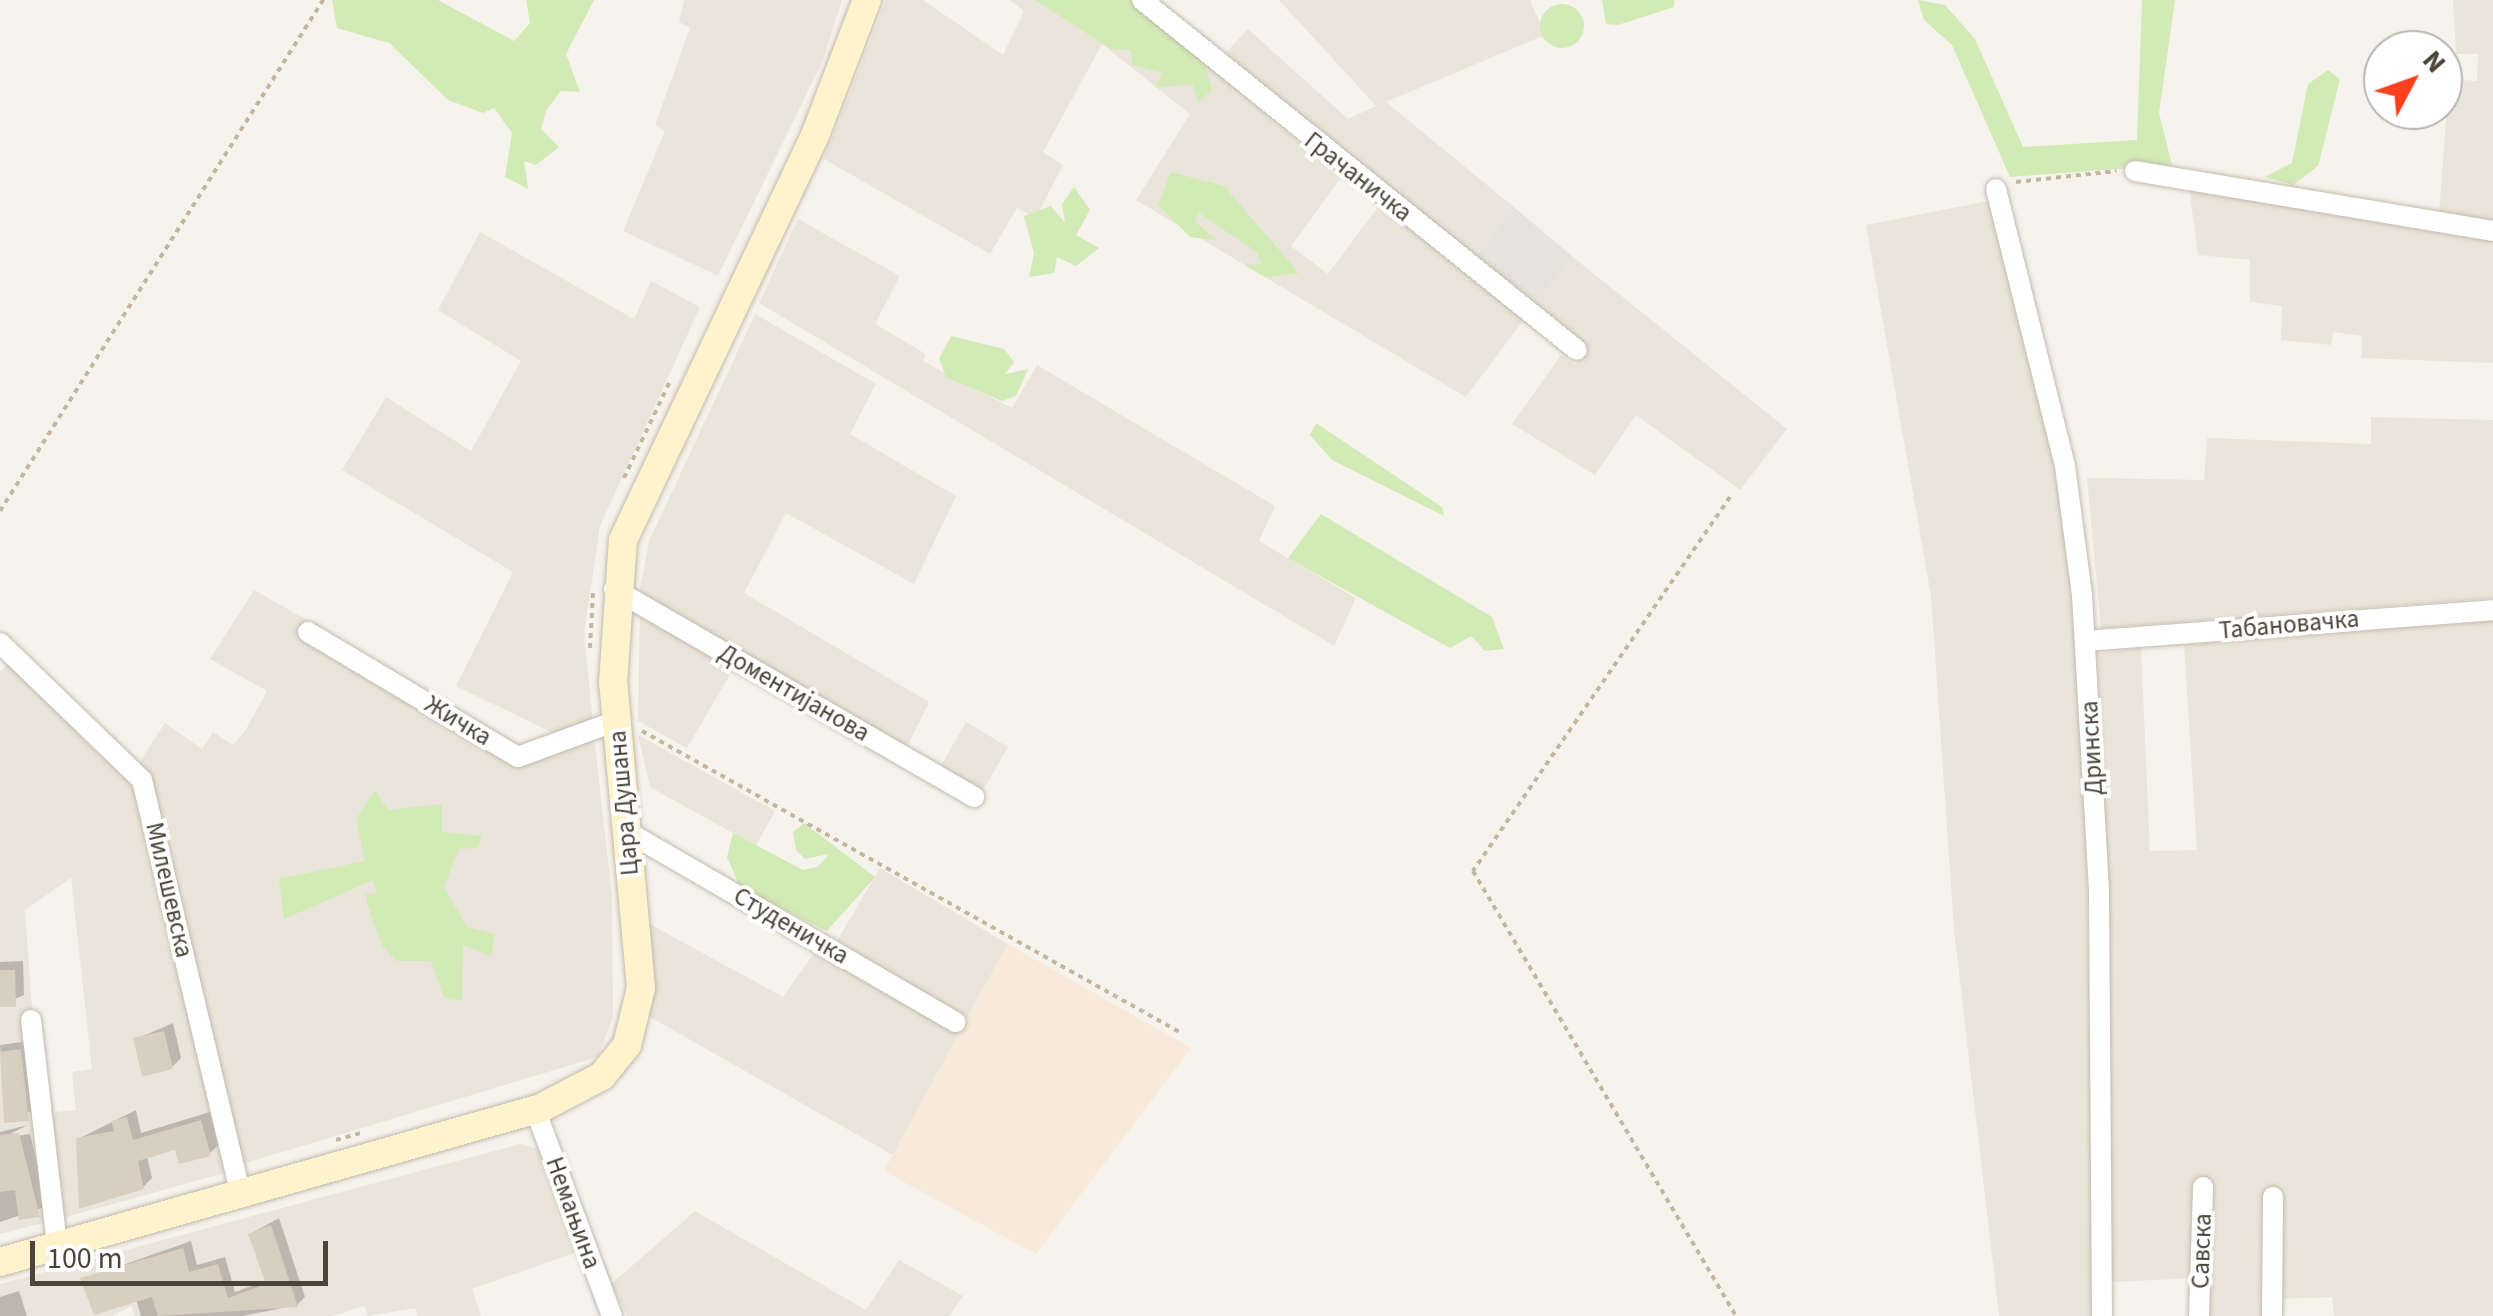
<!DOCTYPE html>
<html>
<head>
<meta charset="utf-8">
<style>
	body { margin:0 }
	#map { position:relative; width:2493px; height:1316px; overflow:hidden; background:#f6f3ec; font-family:"Source Sans 3",sans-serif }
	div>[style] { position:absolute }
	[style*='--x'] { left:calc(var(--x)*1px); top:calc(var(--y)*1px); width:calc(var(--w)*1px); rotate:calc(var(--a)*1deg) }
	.residential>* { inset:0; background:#eae5da }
	.commercial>* { inset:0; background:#f7ead8 }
	.industrial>* { inset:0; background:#e6e2dd }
	.green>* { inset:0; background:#d2eab5 }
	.round { border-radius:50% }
	.shadow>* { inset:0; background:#0003 }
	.building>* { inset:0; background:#d8cfc1 }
	.path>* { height:4px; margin-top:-2px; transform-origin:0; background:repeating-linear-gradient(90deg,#c4b79f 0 5px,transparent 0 10px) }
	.roads { filter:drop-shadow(0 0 2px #c2bbae) drop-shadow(0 0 2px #c2bbae) }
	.street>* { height:20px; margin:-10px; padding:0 10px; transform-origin:10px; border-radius:10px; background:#fff }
	.secondary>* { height:28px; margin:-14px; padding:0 14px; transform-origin:14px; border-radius:14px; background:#fff3cd }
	span { translate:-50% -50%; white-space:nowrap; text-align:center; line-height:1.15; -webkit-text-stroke:8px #fff; paint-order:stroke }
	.street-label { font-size:25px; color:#4b4439 }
	.north { position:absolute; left:2363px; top:30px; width:100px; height:100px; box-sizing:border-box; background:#fff; border:2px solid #b7b4b0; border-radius:50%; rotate:49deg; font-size:28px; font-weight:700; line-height:40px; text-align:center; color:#4b4439 }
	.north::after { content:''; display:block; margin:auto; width:35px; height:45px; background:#fc3f1d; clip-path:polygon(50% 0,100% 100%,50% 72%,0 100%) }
	.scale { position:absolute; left:30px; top:1241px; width:298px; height:45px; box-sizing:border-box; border:5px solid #4b4439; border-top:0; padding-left:12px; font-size:30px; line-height:35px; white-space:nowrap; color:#4b4439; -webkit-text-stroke:8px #fff; paint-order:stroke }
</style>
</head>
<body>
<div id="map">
	<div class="residential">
		<div style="clip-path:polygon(684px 0,842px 0,823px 60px,718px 276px,623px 231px,665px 131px,655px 125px,690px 28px,679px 22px)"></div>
		<div style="clip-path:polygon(886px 0,923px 0,1003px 55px,1024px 11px,1010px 0,1131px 0,1341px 178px,1291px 246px,1328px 274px,1380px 204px,1525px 318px,1466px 397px,1136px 200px,1190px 114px,1102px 44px,1043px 152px,1063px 165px,1036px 218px,1017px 208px,990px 254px,824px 159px)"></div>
		<div style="clip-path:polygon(1279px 0,1530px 0,1545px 35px,1386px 102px,1515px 208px,1473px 258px,1222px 57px,1248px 29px,1348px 119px,1376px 106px)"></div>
		<div style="clip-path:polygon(2453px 0,2493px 0,2493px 222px,2439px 214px,2449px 79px,2477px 81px,2478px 54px,2456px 54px)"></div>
		<div style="clip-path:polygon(2188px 180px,2493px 236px,2493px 363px,2361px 358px,2362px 336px,2333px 332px,2331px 345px,2281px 340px,2282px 306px,2250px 302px,2250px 260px,2198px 255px)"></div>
		<div style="clip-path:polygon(1988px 201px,2053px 452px,2070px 582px,2084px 738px,2095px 1316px,1999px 1316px,1954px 930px,1931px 596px,1866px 225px)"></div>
		<div style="clip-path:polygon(798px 219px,900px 276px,875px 324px,926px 354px,923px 361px,1012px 408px,1037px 365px,1275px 506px,1259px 541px,1356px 598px,1334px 646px,759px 303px)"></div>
		<div style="clip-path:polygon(480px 232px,634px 319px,651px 281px,700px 307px,600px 526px,584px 633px,593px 723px,559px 736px,456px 686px,513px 572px,342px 470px,386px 397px,471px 451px,521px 361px,438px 310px)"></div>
		<div style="clip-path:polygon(1573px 257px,1787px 429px,1740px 490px,1636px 415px,1595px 475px,1512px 424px,1561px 355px,1575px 365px,1588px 348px,1533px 306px)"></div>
		<div style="clip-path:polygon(755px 314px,876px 384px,850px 434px,956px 496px,914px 584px,786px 513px,744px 593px,929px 702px,907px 747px,639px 595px,649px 541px)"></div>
		<div style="clip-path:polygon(2371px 417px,2493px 420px,2493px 598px,2101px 628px,2087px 478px,2204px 480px,2207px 438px,2371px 444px)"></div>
		<div style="clip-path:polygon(254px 590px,307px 620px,300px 634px,517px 763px,594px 735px,612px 897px,613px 1017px,598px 1057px,239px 1165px,213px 1033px,138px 764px,165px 723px,202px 749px,213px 732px,233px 745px,245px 731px,267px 691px,210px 659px)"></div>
		<div style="clip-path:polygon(640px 610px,735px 666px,687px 748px,638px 721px)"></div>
		<div style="clip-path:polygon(2493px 619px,2493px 1316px,2334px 1316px,2332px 1297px,2277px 1299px,2267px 1316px,2204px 1316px,2196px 1278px,2111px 1282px,2098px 654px,2141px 648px,2150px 851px,2197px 850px,2184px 645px)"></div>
		<div style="clip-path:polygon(9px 663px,137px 786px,228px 1172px,59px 1219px,47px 1113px,76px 1110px,72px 1072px,92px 1069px,71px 878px,25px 910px,47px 1222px,0 1234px,0 672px)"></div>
		<div style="clip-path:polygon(966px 722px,1008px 747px,981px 794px,939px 769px)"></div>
		<div style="clip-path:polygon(638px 735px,775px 811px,756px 846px,650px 787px)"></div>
		<div style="clip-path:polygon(880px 868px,1008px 944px,967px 1018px,837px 941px)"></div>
		<div style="clip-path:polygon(644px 921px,783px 997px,819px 946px,961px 1030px,893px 1155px,648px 1016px)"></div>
		<div style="clip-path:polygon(520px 1144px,538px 1149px,577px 1252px,472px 1289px,481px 1316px,418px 1316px,415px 1308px,368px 1316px,364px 1306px,332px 1316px,135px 1316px,131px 1306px,112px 1316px,0 1316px,0 1284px)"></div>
		<div style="clip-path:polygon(695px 1211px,866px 1310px,899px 1260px,963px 1296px,949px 1316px,628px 1316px,610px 1285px)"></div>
	</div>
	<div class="commercial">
		<div style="clip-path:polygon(1008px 944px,1191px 1048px,1036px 1254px,884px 1171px)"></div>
	</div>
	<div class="industrial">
		<div style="clip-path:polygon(1515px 208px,1573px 257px,1533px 306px,1473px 258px)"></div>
	</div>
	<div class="green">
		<div style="clip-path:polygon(332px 0,438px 0,514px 41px,530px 23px,526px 0,594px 0,566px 54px,580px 92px,561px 91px,547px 109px,541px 129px,559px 147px,536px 165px,524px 161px,528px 189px,505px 177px,512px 133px,494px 108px,483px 113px,448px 100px,389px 43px,337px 28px)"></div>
		<div style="clip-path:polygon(1035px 0,1138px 0,1203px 59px,1212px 90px,1198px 102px,1193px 85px,1156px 87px,1162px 73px,1132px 65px,1131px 50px,1111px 49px)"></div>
		<div style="clip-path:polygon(1602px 0,1674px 0,1674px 7px,1618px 25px,1606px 24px)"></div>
		<div style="clip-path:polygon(1918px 0,1945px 5px,1975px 39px,2023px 147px,2137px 140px,2142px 0,2175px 0,2159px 113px,2172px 165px,2010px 177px,1952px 45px,1924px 20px)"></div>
		<div class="round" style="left:1540px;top:4px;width:44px;height:44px"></div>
		<div style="clip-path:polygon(2328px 70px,2340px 79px,2318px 166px,2293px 185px,2265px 177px,2292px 163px,2308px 84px)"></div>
		<div style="clip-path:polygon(1171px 172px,1224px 186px,1299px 273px,1265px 277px,1244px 265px,1261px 264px,1257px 252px,1199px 213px,1195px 222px,1217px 240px,1190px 237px,1158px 205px)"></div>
		<div style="clip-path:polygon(1074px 187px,1090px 210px,1076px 235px,1099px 248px,1076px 266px,1057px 257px,1054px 273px,1029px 277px,1034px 253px,1024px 216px,1051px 206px,1065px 223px,1062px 204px)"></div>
		<div style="clip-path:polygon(951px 336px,1004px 349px,1014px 362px,1005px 374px,1028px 369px,1016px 396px,1002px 401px,946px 377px,939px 359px)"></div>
		<div style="clip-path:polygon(1316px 423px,1442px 507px,1444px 516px,1332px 460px,1310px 435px)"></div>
		<div style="clip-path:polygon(1321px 514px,1492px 617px,1504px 649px,1485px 651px,1471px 636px,1450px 648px,1288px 558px)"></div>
		<div style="clip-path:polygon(375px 790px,388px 810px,442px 804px,442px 832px,482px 836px,477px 848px,459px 849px,444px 887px,467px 927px,495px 934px,491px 956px,463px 945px,462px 1001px,444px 998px,431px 961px,397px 961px,382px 946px,367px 903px,366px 894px,377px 893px,373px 880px,284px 919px,279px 879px,365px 861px,356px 819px)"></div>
		<div style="clip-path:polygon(804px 823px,875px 877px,827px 931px,740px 887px,727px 857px,733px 833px,803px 870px,818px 867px,829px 854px,805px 859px,796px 850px,793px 832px)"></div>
	</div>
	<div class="shadow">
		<div style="clip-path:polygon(23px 961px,24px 995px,0 1005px,0 962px)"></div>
		<div style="clip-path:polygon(173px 1023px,181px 1058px,172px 1067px,136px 1039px)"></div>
		<div style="clip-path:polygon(29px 1041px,37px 1109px,6px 1120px,0 1045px)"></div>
		<div style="clip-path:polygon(136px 1110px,141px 1133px,210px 1112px,218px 1145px,209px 1154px,177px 1147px,147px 1156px,152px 1178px,143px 1187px,78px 1139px)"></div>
		<div style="clip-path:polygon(28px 1125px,2px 1138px,30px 1134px,48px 1206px,0 1222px,0 1132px)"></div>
		<div style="clip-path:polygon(279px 1218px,305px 1297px,297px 1305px,243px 1316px,141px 1316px,135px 1296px,83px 1279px,191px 1241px,197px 1265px,225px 1257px,235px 1292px,267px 1280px,250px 1234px)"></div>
		<div style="clip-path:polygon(19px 1291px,27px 1316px,0 1316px,0 1297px)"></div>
	</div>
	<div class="building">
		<div style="clip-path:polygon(0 970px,15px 970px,16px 1007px,0 1007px)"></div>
		<div style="clip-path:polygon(164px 1031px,173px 1069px,142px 1077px,133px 1038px)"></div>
		<div style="clip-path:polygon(21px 1049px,29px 1121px,4px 1123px,0 1052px)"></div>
		<div style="clip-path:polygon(127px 1117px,133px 1140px,201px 1120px,211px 1156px,179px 1164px,175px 1150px,138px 1161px,144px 1189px,79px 1209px,76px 1138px,114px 1131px,111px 1121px)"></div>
		<div style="clip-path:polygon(19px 1133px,40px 1217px,19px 1220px,15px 1190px,0 1192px,0 1135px)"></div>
		<div style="clip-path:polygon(271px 1225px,298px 1307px,158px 1316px,152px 1297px,94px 1315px,80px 1278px,183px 1248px,189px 1272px,218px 1264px,228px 1298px,266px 1284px,248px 1234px)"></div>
	</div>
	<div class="path">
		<div style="--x:2016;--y:182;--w:101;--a:-6.3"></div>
		<div style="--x:624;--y:478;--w:110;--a:-64.6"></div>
		<div style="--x:1730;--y:497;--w:454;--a:124.5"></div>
		<div style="--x:1473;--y:871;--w:517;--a:59.42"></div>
		<div style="--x:0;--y:511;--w:605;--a:-57.7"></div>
		<div style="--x:590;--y:648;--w:55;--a:-86.9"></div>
		<div style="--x:642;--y:731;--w:620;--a:29.25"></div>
		<div style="--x:336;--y:1140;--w:25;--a:-16"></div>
	</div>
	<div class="roads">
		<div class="street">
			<div style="--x:1142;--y:0;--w:558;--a:38.82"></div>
			<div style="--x:2135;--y:171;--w:363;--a:9.5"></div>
			<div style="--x:1996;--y:189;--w:285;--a:76"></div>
			<div style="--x:2065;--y:466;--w:130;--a:82.5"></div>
			<div style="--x:2082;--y:595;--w:295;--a:86.7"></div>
			<div style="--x:2099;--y:890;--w:426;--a:89.6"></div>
			<div style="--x:614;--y:589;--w:416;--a:30"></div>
			<div style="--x:308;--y:632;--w:244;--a:30.8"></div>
			<div style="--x:518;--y:757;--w:104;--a:-20.2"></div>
			<div style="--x:2085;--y:641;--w:409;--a:-4.3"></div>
			<div style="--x:0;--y:643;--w:197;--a:44"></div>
			<div style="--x:142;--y:780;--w:423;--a:76.6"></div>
			<div style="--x:626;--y:831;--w:381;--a:30.1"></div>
			<div style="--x:31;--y:1020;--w:226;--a:83.4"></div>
			<div style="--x:535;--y:1109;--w:221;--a:69.6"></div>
			<div style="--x:2199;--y:1316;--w:129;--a:-88.2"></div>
			<div style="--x:2272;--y:1316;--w:119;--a:-89.5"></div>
		</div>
		<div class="secondary">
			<div style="--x:0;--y:1262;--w:562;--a:-15.89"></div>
			<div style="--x:541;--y:1108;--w:69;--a:-27.7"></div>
			<div style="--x:602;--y:1076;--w:40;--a:-51"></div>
			<div style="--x:627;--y:1045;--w:59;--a:-76.2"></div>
			<div style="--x:641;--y:988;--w:306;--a:-95.2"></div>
			<div style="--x:613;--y:683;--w:143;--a:-86"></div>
			<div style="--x:623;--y:540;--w:445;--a:-64.6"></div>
			<div style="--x:814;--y:138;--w:148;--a:-69"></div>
		</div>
	</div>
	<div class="street-label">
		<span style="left:1358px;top:177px;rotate:38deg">Грачаничка</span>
		<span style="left:2289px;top:625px;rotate:-5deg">Табановачка</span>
		<span style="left:794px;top:693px;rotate:30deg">Доментијанова</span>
		<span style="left:458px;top:721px;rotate:31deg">Жичка</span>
		<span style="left:2092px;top:748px;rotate:-93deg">Дринска</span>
		<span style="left:624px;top:803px;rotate:-95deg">Цара Душана</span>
		<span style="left:169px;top:890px;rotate:77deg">Милешевска</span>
		<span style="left:791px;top:926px;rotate:30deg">Студеничка</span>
		<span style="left:573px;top:1213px;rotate:70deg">Немањина</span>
		<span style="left:2202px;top:1251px;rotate:-88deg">Савска</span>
	</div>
	<div class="north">N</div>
	<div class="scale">100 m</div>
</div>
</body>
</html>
